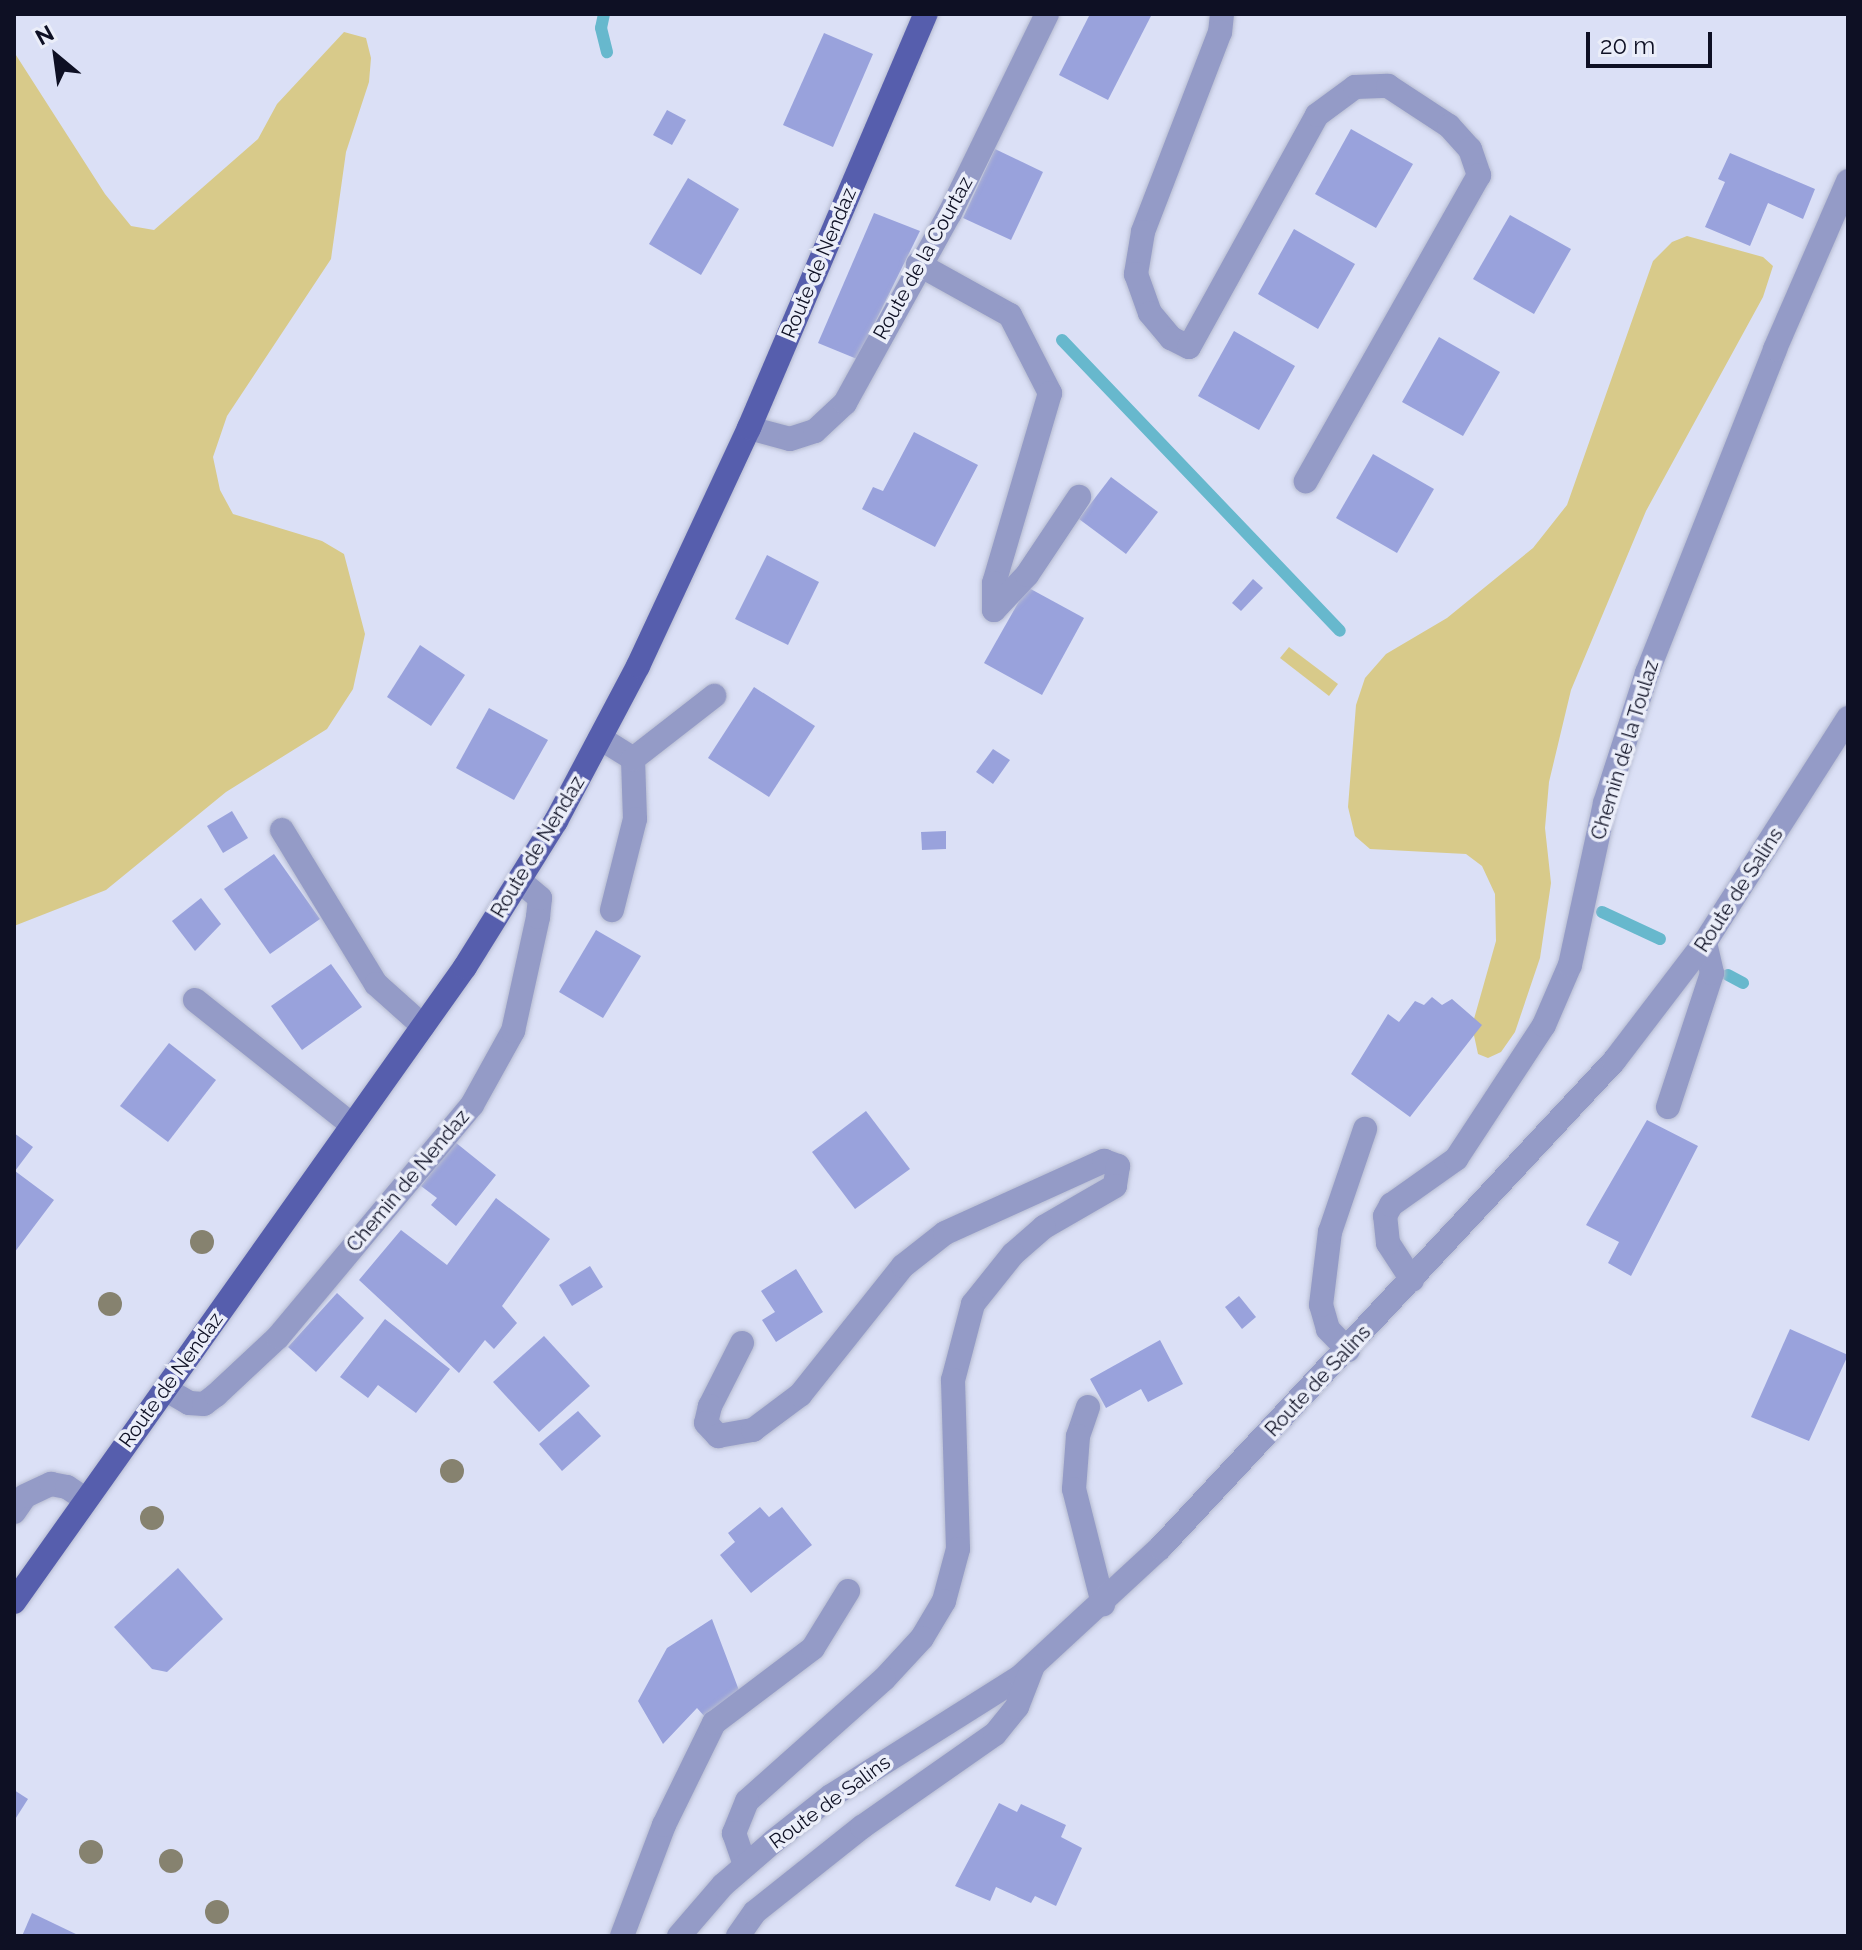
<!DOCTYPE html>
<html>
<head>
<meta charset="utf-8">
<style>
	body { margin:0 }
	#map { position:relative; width:1862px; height:1950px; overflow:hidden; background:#dbe0f6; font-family:Raleway,sans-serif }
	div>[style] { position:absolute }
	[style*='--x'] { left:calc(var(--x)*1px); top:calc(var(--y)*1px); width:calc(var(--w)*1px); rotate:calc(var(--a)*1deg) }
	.green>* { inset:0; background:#d8ca8a }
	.stream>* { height:12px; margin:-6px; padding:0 6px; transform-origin:6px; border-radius:6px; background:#67b8cd }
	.building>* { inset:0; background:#99a2dc }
	.roads { filter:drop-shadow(0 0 2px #b6bbd0) drop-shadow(0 0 2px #b6bbd0) }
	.minor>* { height:24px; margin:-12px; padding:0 12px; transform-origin:12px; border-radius:12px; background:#949bc7 }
	.major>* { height:24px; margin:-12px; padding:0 12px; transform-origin:12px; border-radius:12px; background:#565ead }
	.trees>* { width:24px; height:24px; margin:-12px; border-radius:50%; background:#86826f }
	span { translate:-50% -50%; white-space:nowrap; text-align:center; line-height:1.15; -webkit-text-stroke:7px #ebeef9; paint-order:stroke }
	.street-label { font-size:20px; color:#0e1024 }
	.frame { position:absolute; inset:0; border:16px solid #0e1024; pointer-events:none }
	.north { position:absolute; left:16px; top:16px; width:80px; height:80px; -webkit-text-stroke:6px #ebeef9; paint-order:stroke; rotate:331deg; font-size:22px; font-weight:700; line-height:32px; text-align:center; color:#0e1024 }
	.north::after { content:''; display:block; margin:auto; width:28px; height:36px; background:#0e1024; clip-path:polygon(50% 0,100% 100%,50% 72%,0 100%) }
	.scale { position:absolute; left:1586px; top:32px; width:126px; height:36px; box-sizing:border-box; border:4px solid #0e1024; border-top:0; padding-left:10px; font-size:24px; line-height:28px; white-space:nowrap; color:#0e1024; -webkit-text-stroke:6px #ebeef9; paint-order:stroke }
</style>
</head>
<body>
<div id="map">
	<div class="green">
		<div style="clip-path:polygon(344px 32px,366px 38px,371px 58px,369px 82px,346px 152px,331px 259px,227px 416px,213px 457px,220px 490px,233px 514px,322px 541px,344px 554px,365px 634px,353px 689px,327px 729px,226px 792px,106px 890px,14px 926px,14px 52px,105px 194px,131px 226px,154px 230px,258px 139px,277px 104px)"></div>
		<div style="clip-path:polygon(1687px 236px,1763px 257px,1773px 266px,1763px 297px,1646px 511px,1571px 690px,1549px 782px,1545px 828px,1551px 883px,1540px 958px,1515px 1032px,1501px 1052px,1488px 1058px,1478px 1054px,1472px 1026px,1496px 941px,1495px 894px,1482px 866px,1466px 854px,1370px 849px,1355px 836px,1348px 807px,1356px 705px,1365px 678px,1386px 654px,1447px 618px,1533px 548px,1567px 505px,1653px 261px,1672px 242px)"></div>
		<div style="clip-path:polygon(1289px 647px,1338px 684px,1329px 696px,1280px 658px)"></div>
	</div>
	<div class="stream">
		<div style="--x:604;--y:14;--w:14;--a:102"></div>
		<div style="--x:601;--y:28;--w:25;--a:76"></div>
		<div style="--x:1062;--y:340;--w:402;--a:46.3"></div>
		<div style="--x:1602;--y:912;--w:64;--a:25"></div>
		<div style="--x:1728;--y:975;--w:17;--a:28"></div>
	</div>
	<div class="building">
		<div style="clip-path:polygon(1090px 14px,1152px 14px,1108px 100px,1059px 75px)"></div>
		<div style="clip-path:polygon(824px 33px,873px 54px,833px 147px,783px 125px)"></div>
		<div style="clip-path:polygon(667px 110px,686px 120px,672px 145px,653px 135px)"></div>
		<div style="clip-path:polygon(1351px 129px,1413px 164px,1376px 228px,1315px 194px)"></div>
		<div style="clip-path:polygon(995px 149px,1043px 172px,1011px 240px,963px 218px)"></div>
		<div style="clip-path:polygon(1730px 153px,1815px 189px,1803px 219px,1768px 203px,1750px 246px,1705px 227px,1725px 182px,1718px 179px)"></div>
		<div style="clip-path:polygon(688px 178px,739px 209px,701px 275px,649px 244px)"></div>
		<div style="clip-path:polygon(874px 213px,920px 231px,857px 359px,818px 343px)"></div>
		<div style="clip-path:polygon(1510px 215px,1571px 249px,1534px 314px,1473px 279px)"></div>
		<div style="clip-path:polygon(1294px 229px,1355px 264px,1318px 329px,1258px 294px)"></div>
		<div style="clip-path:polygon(1234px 331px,1295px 366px,1259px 430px,1198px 396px)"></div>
		<div style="clip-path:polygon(1439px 337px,1500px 372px,1463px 436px,1402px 402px)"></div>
		<div style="clip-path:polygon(914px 432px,978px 465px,935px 547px,862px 509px,873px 487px,883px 491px)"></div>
		<div style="clip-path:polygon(1373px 454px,1434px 489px,1397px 553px,1336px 518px)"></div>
		<div style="clip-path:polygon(1111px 477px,1158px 512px,1126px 554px,1079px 519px)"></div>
		<div style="clip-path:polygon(767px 555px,819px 582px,788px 645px,735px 619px)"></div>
		<div style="clip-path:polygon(1253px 579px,1263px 588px,1241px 611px,1232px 603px)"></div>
		<div style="clip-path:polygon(1027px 587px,1084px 618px,1042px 695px,984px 663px)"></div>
		<div style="clip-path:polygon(420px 645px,465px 675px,431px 726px,387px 697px)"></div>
		<div style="clip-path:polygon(754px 687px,815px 726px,769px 797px,708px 758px)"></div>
		<div style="clip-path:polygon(489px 708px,548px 740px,514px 800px,456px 768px)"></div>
		<div style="clip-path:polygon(993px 749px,1010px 760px,993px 784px,976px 772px)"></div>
		<div style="clip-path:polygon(232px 811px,248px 838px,223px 853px,207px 826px)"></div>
		<div style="clip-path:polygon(946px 831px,946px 849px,922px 850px,921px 832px)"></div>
		<div style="clip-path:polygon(274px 854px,320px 919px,270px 954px,224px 889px)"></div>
		<div style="clip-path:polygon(201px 898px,221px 924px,195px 951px,172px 921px)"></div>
		<div style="clip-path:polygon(596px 930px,641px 956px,603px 1018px,559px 992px)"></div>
		<div style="clip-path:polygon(331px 964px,362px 1007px,302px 1050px,271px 1006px)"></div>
		<div style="clip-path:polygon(1432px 997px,1442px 1005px,1452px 999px,1482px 1025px,1410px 1117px,1351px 1074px,1388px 1014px,1399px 1022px,1415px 1001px,1424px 1005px)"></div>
		<div style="clip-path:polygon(169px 1043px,216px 1080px,168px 1142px,120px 1106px)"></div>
		<div style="clip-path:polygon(866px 1111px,910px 1169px,855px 1209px,812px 1152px)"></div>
		<div style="clip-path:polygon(1647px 1120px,1698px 1146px,1631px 1276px,1608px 1263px,1619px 1242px,1586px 1225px)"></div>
		<div style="clip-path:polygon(14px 1133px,33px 1147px,15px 1171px,54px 1200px,14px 1253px)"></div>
		<div style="clip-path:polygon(455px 1142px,496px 1175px,456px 1226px,431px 1205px,437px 1198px,421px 1186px)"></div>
		<div style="clip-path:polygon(496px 1198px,550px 1239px,502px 1306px,517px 1323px,494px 1349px,485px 1340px,459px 1373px,359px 1280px,401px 1230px,447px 1265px)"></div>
		<div style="clip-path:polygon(590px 1266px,603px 1287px,572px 1306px,559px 1285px)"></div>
		<div style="clip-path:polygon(796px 1269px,823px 1312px,776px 1342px,762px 1320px,775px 1312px,761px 1291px)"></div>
		<div style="clip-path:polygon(337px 1293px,364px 1318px,316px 1372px,288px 1347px)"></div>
		<div style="clip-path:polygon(1239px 1296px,1256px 1317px,1242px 1329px,1225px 1307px)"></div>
		<div style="clip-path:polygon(385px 1319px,450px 1369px,416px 1413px,378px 1385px,368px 1398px,340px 1377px)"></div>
		<div style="clip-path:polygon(1790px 1329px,1848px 1355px,1809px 1441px,1751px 1417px)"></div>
		<div style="clip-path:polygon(544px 1336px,590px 1386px,539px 1432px,493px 1382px)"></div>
		<div style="clip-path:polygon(1160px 1340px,1183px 1384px,1148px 1402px,1141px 1389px,1106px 1408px,1090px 1379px)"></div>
		<div style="clip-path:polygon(578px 1411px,601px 1436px,562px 1471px,539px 1444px)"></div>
		<div style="clip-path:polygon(760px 1507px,769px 1517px,782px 1507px,812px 1545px,751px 1593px,720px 1555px,735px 1542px,728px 1533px)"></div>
		<div style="clip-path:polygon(178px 1568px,223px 1619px,167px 1672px,152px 1669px,114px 1627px)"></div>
		<div style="clip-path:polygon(712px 1619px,740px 1693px,705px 1717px,697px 1708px,663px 1744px,638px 1701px,667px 1648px)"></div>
		<div style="clip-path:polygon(14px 1790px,28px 1799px,14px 1821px)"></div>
		<div style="clip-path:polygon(999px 1803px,1017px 1812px,1021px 1804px,1066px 1825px,1061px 1837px,1082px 1848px,1056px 1906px,1035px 1896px,1031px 1903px,996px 1887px,990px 1901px,955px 1886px)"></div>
		<div style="clip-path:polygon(32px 1913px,80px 1936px,22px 1936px)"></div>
	</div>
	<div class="roads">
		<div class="minor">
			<div style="--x:1222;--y:14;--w:18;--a:96"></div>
			<div style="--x:1220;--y:32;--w:214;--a:111.1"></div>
			<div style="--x:1143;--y:232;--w:43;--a:99.5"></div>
			<div style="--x:1136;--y:274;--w:41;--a:70.3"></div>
			<div style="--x:1150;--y:313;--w:33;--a:50"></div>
			<div style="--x:1171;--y:338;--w:20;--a:27"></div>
			<div style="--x:1189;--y:347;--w:265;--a:-61.1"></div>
			<div style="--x:1317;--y:115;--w:47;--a:-36.4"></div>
			<div style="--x:1355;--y:87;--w:33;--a:-2"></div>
			<div style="--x:1388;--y:86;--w:73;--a:33.3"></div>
			<div style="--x:1449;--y:126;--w:31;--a:48"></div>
			<div style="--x:1470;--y:149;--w:28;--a:71"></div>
			<div style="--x:1479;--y:175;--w:352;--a:119.5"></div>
			<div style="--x:918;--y:264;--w:105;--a:29"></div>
			<div style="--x:1010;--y:315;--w:88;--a:62.9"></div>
			<div style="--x:1050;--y:393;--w:198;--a:106.4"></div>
			<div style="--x:994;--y:583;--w:27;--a:90"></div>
			<div style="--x:994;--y:610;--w:48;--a:-46.7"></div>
			<div style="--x:1027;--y:575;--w:94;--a:-56.3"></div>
			<div style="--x:749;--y:428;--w:42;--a:15"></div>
			<div style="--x:790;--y:439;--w:26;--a:-18"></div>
			<div style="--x:815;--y:431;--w:41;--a:-43"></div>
			<div style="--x:845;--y:403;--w:217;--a:-61.1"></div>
			<div style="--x:950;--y:213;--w:221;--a:-64"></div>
			<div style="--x:600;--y:738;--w:39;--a:32"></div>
			<div style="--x:633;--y:759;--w:60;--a:88.1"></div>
			<div style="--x:635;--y:819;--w:94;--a:104.2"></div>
			<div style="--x:633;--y:759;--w:103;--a:-37.9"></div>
			<div style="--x:282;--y:830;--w:180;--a:58.6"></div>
			<div style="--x:376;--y:984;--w:63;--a:41.8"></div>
			<div style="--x:195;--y:1000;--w:201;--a:38.5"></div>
			<div style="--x:1668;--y:1107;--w:141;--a:-71.8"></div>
			<div style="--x:1712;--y:973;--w:32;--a:-103"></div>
			<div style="--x:1412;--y:1280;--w:44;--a:-123"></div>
			<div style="--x:1388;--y:1243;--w:27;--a:-96"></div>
			<div style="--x:1385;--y:1216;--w:13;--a:-61"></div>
			<div style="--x:1391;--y:1205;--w:80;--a:-35.3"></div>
			<div style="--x:1456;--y:1159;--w:160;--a:-56.7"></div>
			<div style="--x:1544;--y:1025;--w:65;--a:-66.6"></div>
			<div style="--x:1570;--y:965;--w:166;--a:-77.8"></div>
			<div style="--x:1605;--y:803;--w:137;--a:-72.1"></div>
			<div style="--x:1647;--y:673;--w:348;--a:-68.4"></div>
			<div style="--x:1775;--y:349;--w:183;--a:-66.5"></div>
			<div style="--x:742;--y:1343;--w:71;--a:116.9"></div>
			<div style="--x:710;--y:1406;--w:17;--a:103"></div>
			<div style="--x:706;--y:1423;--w:18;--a:47"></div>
			<div style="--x:718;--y:1436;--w:36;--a:-10"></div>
			<div style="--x:753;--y:1430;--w:59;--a:-36.7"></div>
			<div style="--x:800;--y:1395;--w:165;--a:-51.4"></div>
			<div style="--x:903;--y:1266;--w:53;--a:-38.2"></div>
			<div style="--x:945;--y:1233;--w:175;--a:-24.4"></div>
			<div style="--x:1104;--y:1161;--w:15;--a:20"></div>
			<div style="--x:1118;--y:1166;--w:20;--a:99"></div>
			<div style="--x:1115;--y:1186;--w:82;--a:150"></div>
			<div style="--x:1044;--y:1227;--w:41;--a:138.9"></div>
			<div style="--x:1013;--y:1254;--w:64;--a:128.7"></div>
			<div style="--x:973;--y:1304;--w:79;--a:104.7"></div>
			<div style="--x:953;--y:1380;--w:169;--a:88.3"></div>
			<div style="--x:958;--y:1549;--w:54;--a:105.1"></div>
			<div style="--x:944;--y:1601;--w:43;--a:120.7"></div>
			<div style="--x:922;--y:1638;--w:56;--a:132.8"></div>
			<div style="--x:884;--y:1679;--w:183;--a:138.3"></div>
			<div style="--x:747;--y:1801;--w:35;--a:112"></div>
			<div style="--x:734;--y:1833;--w:34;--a:71"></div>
			<div style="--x:1348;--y:1350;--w:29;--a:-134"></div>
			<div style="--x:1328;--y:1329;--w:25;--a:-106"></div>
			<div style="--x:1321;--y:1305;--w:74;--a:-83"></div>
			<div style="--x:1330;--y:1232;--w:109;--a:-71.2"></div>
			<div style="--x:165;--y:1389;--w:28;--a:30"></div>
			<div style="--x:189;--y:1403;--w:15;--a:4"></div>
			<div style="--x:204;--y:1404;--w:15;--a:-37"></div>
			<div style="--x:216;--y:1395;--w:85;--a:-43.1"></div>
			<div style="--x:278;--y:1337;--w:302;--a:-50.1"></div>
			<div style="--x:472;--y:1105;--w:85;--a:-61"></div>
			<div style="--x:513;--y:1031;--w:117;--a:-77.6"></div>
			<div style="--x:538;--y:917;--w:19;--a:-84"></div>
			<div style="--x:540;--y:898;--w:26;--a:-140"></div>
			<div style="--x:1088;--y:1407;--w:31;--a:109"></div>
			<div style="--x:1078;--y:1436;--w:53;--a:94.3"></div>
			<div style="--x:1074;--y:1489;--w:119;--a:75.8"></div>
			<div style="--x:14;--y:1512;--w:19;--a:-55"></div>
			<div style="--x:25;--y:1496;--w:29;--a:-25"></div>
			<div style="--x:51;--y:1484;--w:16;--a:11"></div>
			<div style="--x:67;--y:1487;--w:22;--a:34"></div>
			<div style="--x:622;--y:1936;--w:119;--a:-69.3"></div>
			<div style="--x:664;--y:1825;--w:114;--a:-63.9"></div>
			<div style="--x:714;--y:1723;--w:124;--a:-37.1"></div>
			<div style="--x:813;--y:1648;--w:67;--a:-58.4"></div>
			<div style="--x:679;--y:1936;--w:67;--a:-49.2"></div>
			<div style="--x:723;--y:1885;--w:67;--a:-40.8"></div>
			<div style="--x:774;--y:1841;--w:73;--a:-38.3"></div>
			<div style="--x:831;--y:1796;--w:223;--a:-32.2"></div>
			<div style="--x:1020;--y:1677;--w:190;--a:-42.7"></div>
			<div style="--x:1160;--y:1548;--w:666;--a:-47.01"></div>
			<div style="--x:1614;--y:1061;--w:150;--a:-52.6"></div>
			<div style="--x:1705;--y:942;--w:266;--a:-57.4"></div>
			<div style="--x:738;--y:1936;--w:29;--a:-55"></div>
			<div style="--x:755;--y:1912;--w:137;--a:-38.5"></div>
			<div style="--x:862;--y:1827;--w:162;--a:-35"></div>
			<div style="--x:995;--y:1734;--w:35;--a:-51"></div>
			<div style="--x:1017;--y:1707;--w:44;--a:-68.7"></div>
		</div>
		<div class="major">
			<div style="--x:14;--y:1602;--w:779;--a:-54.62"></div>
			<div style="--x:465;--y:967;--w:172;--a:-58.1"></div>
			<div style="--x:556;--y:821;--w:175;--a:-62.1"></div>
			<div style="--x:638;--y:666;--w:263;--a:-65"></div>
			<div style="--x:749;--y:428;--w:450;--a:-66.9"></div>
		</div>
	</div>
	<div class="trees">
		<div style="left:202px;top:1242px"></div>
		<div style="left:110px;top:1304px"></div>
		<div style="left:452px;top:1471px"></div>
		<div style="left:152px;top:1518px"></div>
		<div style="left:91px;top:1852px"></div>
		<div style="left:171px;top:1861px"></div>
		<div style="left:217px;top:1912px"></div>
	</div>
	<div class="street-label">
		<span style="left:923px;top:258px;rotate:-61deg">Route de la Courtaz</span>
		<span style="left:819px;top:263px;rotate:-67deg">Route de Nendaz</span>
		<span style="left:1625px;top:750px;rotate:-73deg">Chemin de la Toulaz</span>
		<span style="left:538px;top:847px;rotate:-59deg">Route de Nendaz</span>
		<span style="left:1739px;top:890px;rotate:-57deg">Route de Salins</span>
		<span style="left:408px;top:1181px;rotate:-50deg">Chemin de Nendaz</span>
		<span style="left:171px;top:1380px;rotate:-54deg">Route de Nendaz</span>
		<span style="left:1318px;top:1381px;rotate:-47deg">Route de Salins</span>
		<span style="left:830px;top:1802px;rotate:-36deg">Route de Salins</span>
	</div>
	<div class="frame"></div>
	<div class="north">N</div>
	<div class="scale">20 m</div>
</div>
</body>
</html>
